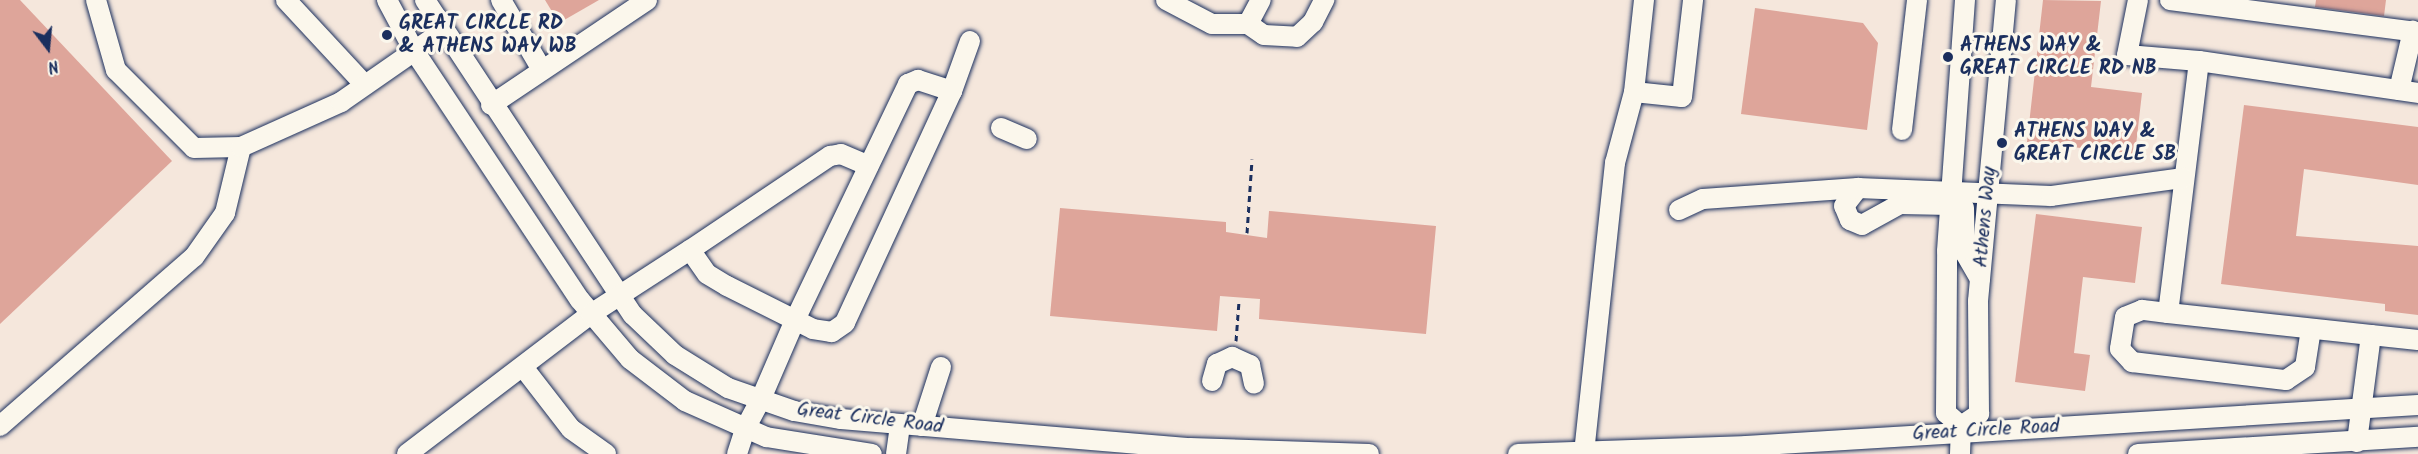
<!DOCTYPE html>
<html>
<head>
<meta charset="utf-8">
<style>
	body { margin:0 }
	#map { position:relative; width:2418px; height:454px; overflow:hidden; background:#f5e7dc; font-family:Kalam,sans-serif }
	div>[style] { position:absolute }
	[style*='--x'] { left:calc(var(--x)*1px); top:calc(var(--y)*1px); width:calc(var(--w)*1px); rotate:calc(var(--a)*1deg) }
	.building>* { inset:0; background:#dea59a }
	.path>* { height:3px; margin-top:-1.5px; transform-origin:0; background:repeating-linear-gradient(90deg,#1b2f5e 0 6px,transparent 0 10.5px) }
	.roads { filter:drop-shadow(0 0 2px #1b2f5e) drop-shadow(0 0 2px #1b2f5e) }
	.minor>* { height:20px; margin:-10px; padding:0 10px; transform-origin:10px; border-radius:10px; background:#fbf7ec }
	.dots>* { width:16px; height:16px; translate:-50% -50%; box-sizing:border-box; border:3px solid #fbf7ec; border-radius:50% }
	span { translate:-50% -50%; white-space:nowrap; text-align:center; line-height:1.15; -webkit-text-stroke:6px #fbf7ec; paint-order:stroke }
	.poi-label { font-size:20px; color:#1b2f5e; font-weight:700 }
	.left { translate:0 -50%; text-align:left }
	.street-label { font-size:20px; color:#1b2f5e }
	.north { position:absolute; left:18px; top:18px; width:60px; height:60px; -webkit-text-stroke:4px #fbf7ec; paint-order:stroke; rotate:164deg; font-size:16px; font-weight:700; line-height:24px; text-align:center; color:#1b2f5e }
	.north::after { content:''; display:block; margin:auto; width:21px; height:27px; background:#1b2f5e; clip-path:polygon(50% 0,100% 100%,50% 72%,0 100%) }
</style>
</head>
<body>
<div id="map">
	<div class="building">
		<div style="clip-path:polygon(0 0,20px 0,172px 161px,0 324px)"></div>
		<div style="clip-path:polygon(545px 0,599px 0,559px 23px)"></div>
		<div style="clip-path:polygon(2043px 0,2101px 1px,2091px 87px,2142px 93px,2135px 154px,2027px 142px)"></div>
		<div style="clip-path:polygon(2316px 0,2386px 0,2384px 16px,2315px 7px)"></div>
		<div style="clip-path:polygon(1755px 8px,1863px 23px,1878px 43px,1867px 130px,1741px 114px)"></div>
		<div style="clip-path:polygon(2244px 105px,2418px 127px,2418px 185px,2304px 169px,2296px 236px,2418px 246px,2418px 315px,2385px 311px,2385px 304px,2221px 284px)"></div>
		<div style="clip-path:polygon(1060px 208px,1226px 222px,1226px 232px,1267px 238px,1269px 211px,1436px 226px,1426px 334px,1259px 319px,1260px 299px,1220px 296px,1217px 331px,1050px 316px)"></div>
		<div style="clip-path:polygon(2036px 214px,2142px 227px,2135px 283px,2083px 277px,2074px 353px,2090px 355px,2085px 391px,2015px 382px)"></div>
	</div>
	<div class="path">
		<div style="--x:1247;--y:233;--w:74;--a:-86.1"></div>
		<div style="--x:1236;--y:341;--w:40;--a:-85.7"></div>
	</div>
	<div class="roads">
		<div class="minor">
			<div style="--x:96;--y:0;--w:73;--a:74.1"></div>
			<div style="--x:116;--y:70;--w:110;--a:45"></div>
			<div style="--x:194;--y:148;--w:47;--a:-1.2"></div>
			<div style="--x:286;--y:0;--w:116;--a:47.1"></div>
			<div style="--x:387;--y:0;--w:55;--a:62"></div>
			<div style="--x:413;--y:49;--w:301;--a:56.4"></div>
			<div style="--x:580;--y:300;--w:77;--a:49.7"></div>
			<div style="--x:630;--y:359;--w:69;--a:37.4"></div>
			<div style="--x:685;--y:401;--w:89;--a:24"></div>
			<div style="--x:766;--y:437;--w:107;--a:9.1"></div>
			<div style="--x:425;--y:0;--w:377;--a:56.6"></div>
			<div style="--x:633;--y:315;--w:58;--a:43.6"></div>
			<div style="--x:675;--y:355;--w:62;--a:31.9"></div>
			<div style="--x:728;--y:388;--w:70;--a:19.2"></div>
			<div style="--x:794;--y:411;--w:48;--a:9.7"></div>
			<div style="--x:841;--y:419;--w:350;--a:4.8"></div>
			<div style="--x:1190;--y:448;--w:179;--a:1.9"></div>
			<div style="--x:501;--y:0;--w:81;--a:59.6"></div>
			<div style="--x:1166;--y:0;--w:52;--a:27.6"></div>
			<div style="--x:1212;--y:24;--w:36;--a:0"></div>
			<div style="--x:1248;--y:24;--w:27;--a:-62"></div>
			<div style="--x:2138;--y:0;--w:56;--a:101.3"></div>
			<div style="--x:2127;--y:55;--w:72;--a:4.8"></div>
			<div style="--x:2199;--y:61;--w:254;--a:97"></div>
			<div style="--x:2168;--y:313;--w:204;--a:6.2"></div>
			<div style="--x:2371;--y:335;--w:108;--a:97.5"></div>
			<div style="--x:2170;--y:0;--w:250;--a:7.4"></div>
			<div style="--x:1248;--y:24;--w:19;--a:35"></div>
			<div style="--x:1264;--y:35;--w:33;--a:3"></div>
			<div style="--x:1297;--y:37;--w:22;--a:-43"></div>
			<div style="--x:1313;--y:22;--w:25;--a:-63"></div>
			<div style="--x:2199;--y:61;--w:221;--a:8.3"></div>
			<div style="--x:2399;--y:90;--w:61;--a:-76.7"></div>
			<div style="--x:952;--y:91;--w:53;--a:-70.2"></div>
			<div style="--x:1634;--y:92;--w:48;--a:5.9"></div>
			<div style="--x:1682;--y:97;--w:98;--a:-83.5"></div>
			<div style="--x:491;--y:105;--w:188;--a:-33.9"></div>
			<div style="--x:1001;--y:128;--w:28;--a:23"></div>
			<div style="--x:1902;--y:130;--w:131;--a:-83.4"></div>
			<div style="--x:1951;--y:191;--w:21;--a:53"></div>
			<div style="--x:1964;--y:208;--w:45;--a:88.7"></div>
			<div style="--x:1965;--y:253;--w:30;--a:60"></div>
			<div style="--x:1950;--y:205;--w:50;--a:-178.9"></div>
			<div style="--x:1900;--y:204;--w:43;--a:151.1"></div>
			<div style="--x:1862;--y:225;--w:13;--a:-157"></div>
			<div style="--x:1850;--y:220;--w:15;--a:-113"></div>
			<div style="--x:1844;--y:206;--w:23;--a:-52"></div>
			<div style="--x:1858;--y:188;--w:193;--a:2.4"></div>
			<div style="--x:2051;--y:196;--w:133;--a:-7.8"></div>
			<div style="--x:1679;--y:210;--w:26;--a:-25"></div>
			<div style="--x:1703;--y:199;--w:155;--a:-4.1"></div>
			<div style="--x:2168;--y:313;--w:26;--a:-173"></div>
			<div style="--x:2142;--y:310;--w:18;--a:158"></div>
			<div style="--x:2125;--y:317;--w:32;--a:99"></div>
			<div style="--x:2120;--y:349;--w:18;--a:47"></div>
			<div style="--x:2132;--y:362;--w:155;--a:6.7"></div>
			<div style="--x:2286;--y:380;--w:23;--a:-34"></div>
			<div style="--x:2305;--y:367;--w:38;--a:-81"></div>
			<div style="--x:2371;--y:335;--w:47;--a:6.1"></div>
			<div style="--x:523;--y:367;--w:78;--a:52.3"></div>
			<div style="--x:571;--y:429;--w:43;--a:35.5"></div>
			<div style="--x:1212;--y:381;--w:18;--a:-74"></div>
			<div style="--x:1217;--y:364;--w:17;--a:-25"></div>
			<div style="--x:1232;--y:357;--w:20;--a:24"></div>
			<div style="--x:1250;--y:365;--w:19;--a:78"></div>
			<div style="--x:0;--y:426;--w:257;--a:-41.1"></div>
			<div style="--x:194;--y:257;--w:54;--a:-54.8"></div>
			<div style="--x:225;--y:213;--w:68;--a:-76.4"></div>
			<div style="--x:241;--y:147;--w:110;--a:-24.2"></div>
			<div style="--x:341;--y:102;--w:124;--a:-34.8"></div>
			<div style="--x:922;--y:426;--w:62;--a:-72.1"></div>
			<div style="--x:1961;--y:426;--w:20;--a:-139"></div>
			<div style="--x:1946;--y:413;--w:162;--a:-89.6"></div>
			<div style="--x:1947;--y:251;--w:252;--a:-85.9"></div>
			<div style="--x:1584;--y:453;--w:292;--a:-83.9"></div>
			<div style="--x:1615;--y:163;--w:73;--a:-75"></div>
			<div style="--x:1634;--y:92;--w:93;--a:-83.8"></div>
			<div style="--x:407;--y:454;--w:231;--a:-37.3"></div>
			<div style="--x:591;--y:314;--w:118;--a:-32.9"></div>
			<div style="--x:737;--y:454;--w:28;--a:-72"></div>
			<div style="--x:746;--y:427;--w:30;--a:-62"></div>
			<div style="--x:760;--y:401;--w:88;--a:-66.6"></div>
			<div style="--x:795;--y:320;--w:262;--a:-64.4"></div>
			<div style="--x:908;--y:84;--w:11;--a:-22"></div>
			<div style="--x:918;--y:80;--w:36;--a:18"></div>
			<div style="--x:952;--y:91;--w:255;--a:114.8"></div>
			<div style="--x:845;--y:323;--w:16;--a:145"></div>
			<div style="--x:832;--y:332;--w:19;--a:-171"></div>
			<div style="--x:813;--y:329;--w:96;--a:-153.4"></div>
			<div style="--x:727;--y:286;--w:23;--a:-149"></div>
			<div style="--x:707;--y:274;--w:29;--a:-125"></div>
			<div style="--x:690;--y:250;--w:169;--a:-33.9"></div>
			<div style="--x:830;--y:156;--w:11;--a:-10"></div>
			<div style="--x:841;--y:154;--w:30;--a:23"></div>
			<div style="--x:896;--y:454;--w:30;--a:-82"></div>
			<div style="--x:1518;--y:454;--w:228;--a:-2"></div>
			<div style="--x:1746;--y:446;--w:673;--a:-3.49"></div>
			<div style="--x:1960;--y:454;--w:28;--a:-88"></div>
			<div style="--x:1961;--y:426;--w:22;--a:-34"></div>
			<div style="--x:1979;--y:414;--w:113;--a:-90.5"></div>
			<div style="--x:1978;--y:301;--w:302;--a:-84.7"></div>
			<div style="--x:2138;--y:454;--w:281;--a:-3.5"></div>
		</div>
	</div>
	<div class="dots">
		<div style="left:387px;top:35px;background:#1b2f5e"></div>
		<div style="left:1948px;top:57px;background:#1b2f5e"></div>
		<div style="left:2002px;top:143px;background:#1b2f5e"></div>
	</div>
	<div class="poi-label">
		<span class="left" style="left:399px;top:36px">GREAT CIRCLE RD<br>&amp; ATHENS WAY WB</span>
		<span class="left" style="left:1960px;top:58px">ATHENS WAY &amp;<br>GREAT CIRCLE RD NB</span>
		<span class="left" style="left:2014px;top:144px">ATHENS WAY &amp;<br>GREAT CIRCLE SB</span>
	</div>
	<div class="street-label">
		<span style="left:1986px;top:217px;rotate:-85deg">Athens Way</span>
		<span style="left:870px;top:419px;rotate:7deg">Great Circle Road</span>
		<span style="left:1986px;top:431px;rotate:-3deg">Great Circle Road</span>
	</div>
	<div class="north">N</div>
</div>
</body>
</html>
